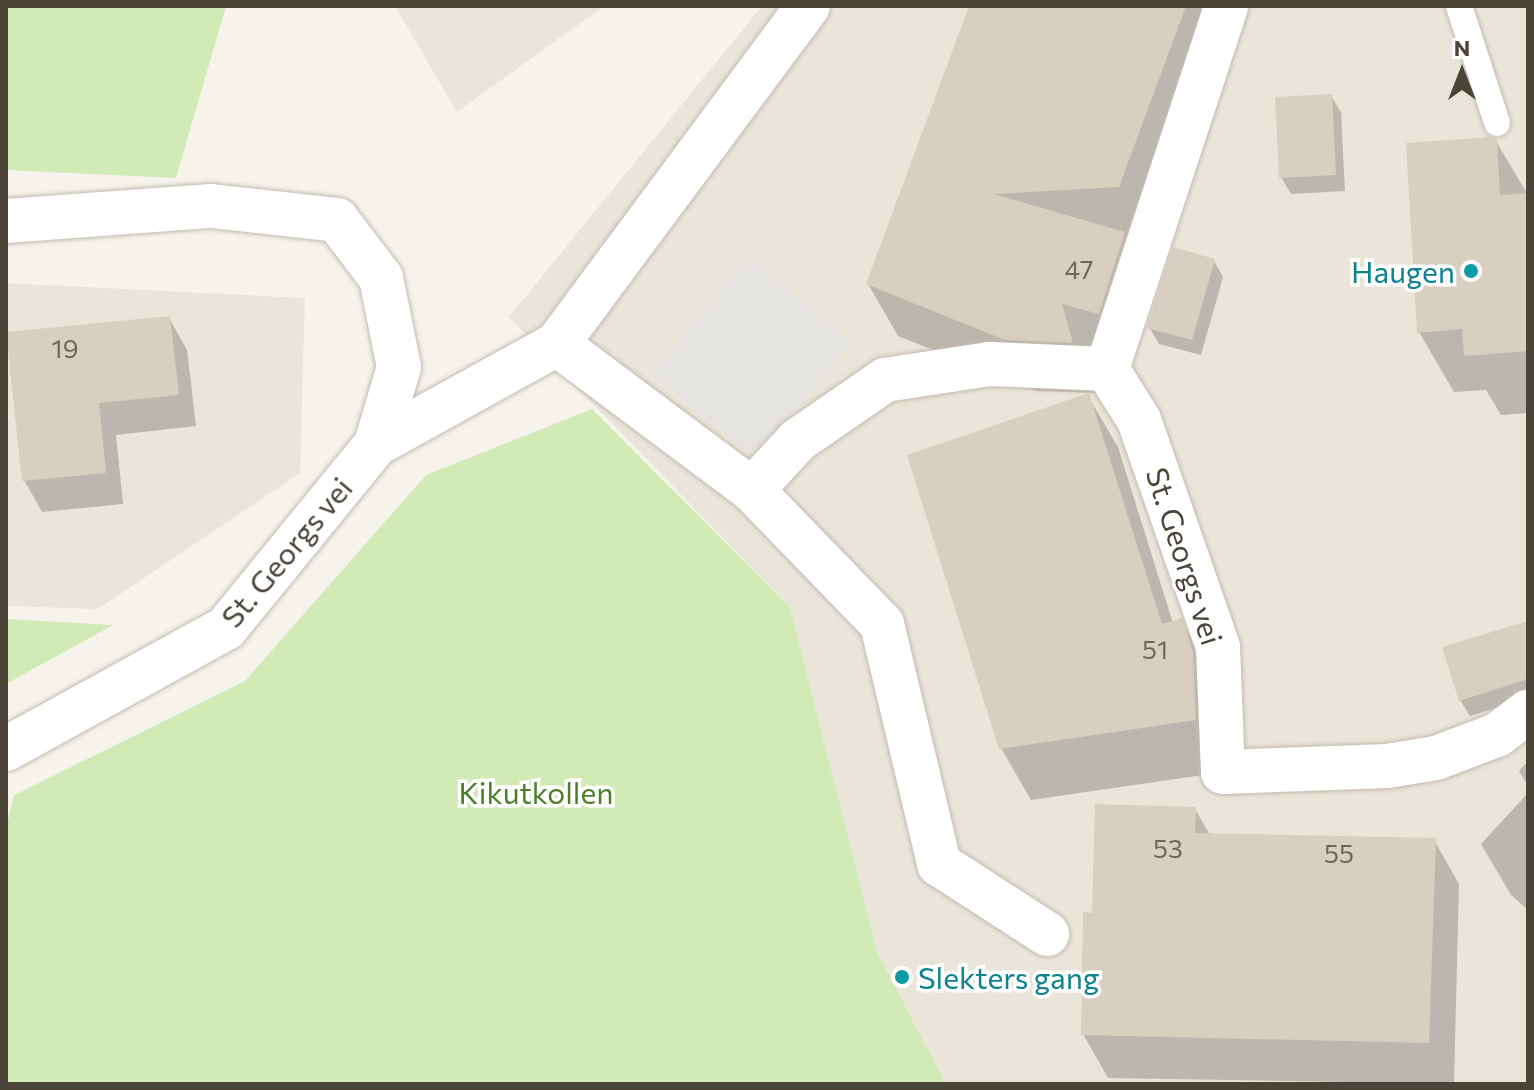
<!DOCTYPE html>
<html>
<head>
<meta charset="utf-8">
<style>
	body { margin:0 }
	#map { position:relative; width:1534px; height:1090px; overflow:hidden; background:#f6f3ec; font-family:Commissioner,sans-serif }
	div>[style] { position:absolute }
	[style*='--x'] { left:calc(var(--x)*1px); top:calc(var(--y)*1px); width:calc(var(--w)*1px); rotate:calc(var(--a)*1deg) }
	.residential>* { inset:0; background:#eae5da }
	.green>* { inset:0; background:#d2eab5 }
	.parking>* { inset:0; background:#e5e3e0 }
	.shadow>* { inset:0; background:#0003 }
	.building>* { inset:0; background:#d8cfc1 }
	.roads { filter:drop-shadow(0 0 2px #c2bbae) drop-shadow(0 0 2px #c2bbae) }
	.service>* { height:26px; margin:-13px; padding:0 13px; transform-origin:13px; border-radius:13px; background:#fff }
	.minor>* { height:44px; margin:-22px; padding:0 22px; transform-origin:22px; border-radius:22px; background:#fff }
	.dots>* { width:22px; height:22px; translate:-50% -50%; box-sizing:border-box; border:4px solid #fff; border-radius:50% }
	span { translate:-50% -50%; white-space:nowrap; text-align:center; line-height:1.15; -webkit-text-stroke:7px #fff; paint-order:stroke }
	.number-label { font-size:26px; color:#6e675b }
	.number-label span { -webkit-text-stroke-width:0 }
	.culture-label { font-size:30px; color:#0d838f }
	.right { translate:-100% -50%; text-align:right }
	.left { translate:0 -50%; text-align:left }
	.street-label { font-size:30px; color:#4b4439 }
	.park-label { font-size:30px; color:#4a7f2a }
	.frame { position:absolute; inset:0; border:8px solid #4b4439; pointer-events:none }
	.north { position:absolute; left:1422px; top:32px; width:80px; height:80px; -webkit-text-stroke:6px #fff; paint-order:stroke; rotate:0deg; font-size:22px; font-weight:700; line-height:32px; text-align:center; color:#4b4439 }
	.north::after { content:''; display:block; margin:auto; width:28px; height:36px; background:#4b4439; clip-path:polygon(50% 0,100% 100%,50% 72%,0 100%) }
</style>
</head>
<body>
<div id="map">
	<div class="residential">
		<div style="clip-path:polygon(395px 6px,604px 6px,457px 112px)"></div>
		<div style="clip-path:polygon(762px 6px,1528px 6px,1528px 1084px,946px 1084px,877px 952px,790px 607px,509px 317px)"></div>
		<div style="clip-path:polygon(6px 283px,305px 298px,300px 473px,98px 609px,6px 606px)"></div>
	</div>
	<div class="green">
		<div style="clip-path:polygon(6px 6px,226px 6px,176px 178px,6px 170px)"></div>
		<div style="clip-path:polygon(592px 409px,790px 607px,877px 952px,946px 1084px,6px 1084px,6px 828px,14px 795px,245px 681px,426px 475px)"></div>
		<div style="clip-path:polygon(6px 619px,113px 625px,6px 684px)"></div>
	</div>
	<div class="parking">
		<div style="clip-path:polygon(748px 258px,851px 342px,756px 459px,653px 376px)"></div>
	</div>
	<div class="shadow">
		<div style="clip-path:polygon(971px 6px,1234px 6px,1101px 393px,1036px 391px,898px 336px,868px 284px)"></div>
		<div style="clip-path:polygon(1331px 96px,1341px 112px,1345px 191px,1291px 194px,1281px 177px)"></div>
		<div style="clip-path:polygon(1496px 141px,1528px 195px,1528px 413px,1501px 415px,1486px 390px,1454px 392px,1419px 332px)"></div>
		<div style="clip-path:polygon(1214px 261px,1223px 277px,1201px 355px,1159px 344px,1149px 327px)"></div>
		<div style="clip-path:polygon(169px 318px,187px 350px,196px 426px,116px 435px,123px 504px,42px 512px,24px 480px)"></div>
		<div style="clip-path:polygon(1088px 396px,1118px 447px,1173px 623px,1181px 621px,1210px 672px,1224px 772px,1031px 800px,1001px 748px)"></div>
		<div style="clip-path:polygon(1528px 634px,1528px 698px,1470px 716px,1460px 700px)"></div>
		<div style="clip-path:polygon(1528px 761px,1528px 786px,1519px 771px)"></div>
		<div style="clip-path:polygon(1528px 793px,1528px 910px,1511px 895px,1481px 844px)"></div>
		<div style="clip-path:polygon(1195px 809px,1210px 835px,1434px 840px,1459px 884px,1454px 1084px,1108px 1078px,1083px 1034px,1094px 915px)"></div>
	</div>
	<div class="building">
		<div style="clip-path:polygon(969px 6px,1186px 6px,1119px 187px,994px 194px,1125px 232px,1099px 314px,1062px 304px,1073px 343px,1005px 340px,866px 284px)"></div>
		<div style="clip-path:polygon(1332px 94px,1336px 175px,1279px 178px,1275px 97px)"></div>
		<div style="clip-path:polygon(1490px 137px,1497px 139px,1500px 195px,1528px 193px,1528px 351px,1464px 356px,1462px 329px,1417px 333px,1406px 143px)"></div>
		<div style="clip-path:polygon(1173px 247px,1215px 259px,1192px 340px,1147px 328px)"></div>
		<div style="clip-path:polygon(170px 316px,179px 395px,99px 403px,106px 473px,22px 481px,6px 332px)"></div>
		<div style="clip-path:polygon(1089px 393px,1162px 624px,1182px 618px,1193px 652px,1196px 720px,999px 749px,907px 455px)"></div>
		<div style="clip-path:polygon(1528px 621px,1528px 679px,1459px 701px,1442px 647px)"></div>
		<div style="clip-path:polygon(1095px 804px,1196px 807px,1195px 833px,1436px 838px,1429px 1043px,1081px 1035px,1083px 912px,1092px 913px)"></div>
	</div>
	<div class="roads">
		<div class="service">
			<div style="--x:1459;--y:6;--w:123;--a:72"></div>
		</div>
		<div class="minor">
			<div style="--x:6;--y:221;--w:206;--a:-4.2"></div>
			<div style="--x:211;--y:206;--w:127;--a:6.3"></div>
			<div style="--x:337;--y:220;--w:73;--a:52.8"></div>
			<div style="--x:381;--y:278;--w:91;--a:78.6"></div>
			<div style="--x:399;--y:367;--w:80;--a:106.6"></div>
			<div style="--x:557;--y:344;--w:244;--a:36.8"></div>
			<div style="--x:752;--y:490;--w:187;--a:45.9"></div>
			<div style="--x:882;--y:624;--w:247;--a:76.6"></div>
			<div style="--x:939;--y:864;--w:129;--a:32.9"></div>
			<div style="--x:1107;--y:369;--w:382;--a:-71.8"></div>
			<div style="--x:752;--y:490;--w:68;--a:-47.4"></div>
			<div style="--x:798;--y:440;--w:106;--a:-34.6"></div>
			<div style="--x:885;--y:380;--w:106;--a:-8.7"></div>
			<div style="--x:990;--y:364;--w:117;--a:2.4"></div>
			<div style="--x:1107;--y:369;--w:60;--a:57.9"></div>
			<div style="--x:1139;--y:420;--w:240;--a:70.8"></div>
			<div style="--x:1218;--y:647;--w:125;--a:87.7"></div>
			<div style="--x:1223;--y:772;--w:164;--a:-2.1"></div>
			<div style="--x:1387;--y:766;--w:50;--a:-9.3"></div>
			<div style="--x:1436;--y:758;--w:65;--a:-20.7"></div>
			<div style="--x:1497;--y:735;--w:39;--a:-37"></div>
			<div style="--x:6;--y:749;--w:251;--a:-28.8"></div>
			<div style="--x:226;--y:628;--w:237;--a:-50.8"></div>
			<div style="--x:376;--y:444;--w:207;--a:-28.9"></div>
			<div style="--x:557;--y:344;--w:421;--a:-53.4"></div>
		</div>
	</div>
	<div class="dots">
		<div style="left:1471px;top:271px;background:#0f9aa8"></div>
		<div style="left:902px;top:977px;background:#0f9aa8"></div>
	</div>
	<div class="number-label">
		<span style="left:1079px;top:269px">47</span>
		<span style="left:65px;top:348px">19</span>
		<span style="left:1155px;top:649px">51</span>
		<span style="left:1168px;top:848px">53</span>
		<span style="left:1339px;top:853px">55</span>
	</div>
	<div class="culture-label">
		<span class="right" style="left:1455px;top:271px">Haugen</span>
		<span class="left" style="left:918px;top:977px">Slekters gang</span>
	</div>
	<div class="street-label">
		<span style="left:286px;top:552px;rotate:-50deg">St. Georgs vei</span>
		<span style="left:1185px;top:556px;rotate:72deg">St. Georgs vei</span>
	</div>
	<div class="park-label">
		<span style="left:536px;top:792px">Kikutkollen</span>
	</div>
	<div class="frame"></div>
	<div class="north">N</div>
</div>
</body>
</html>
